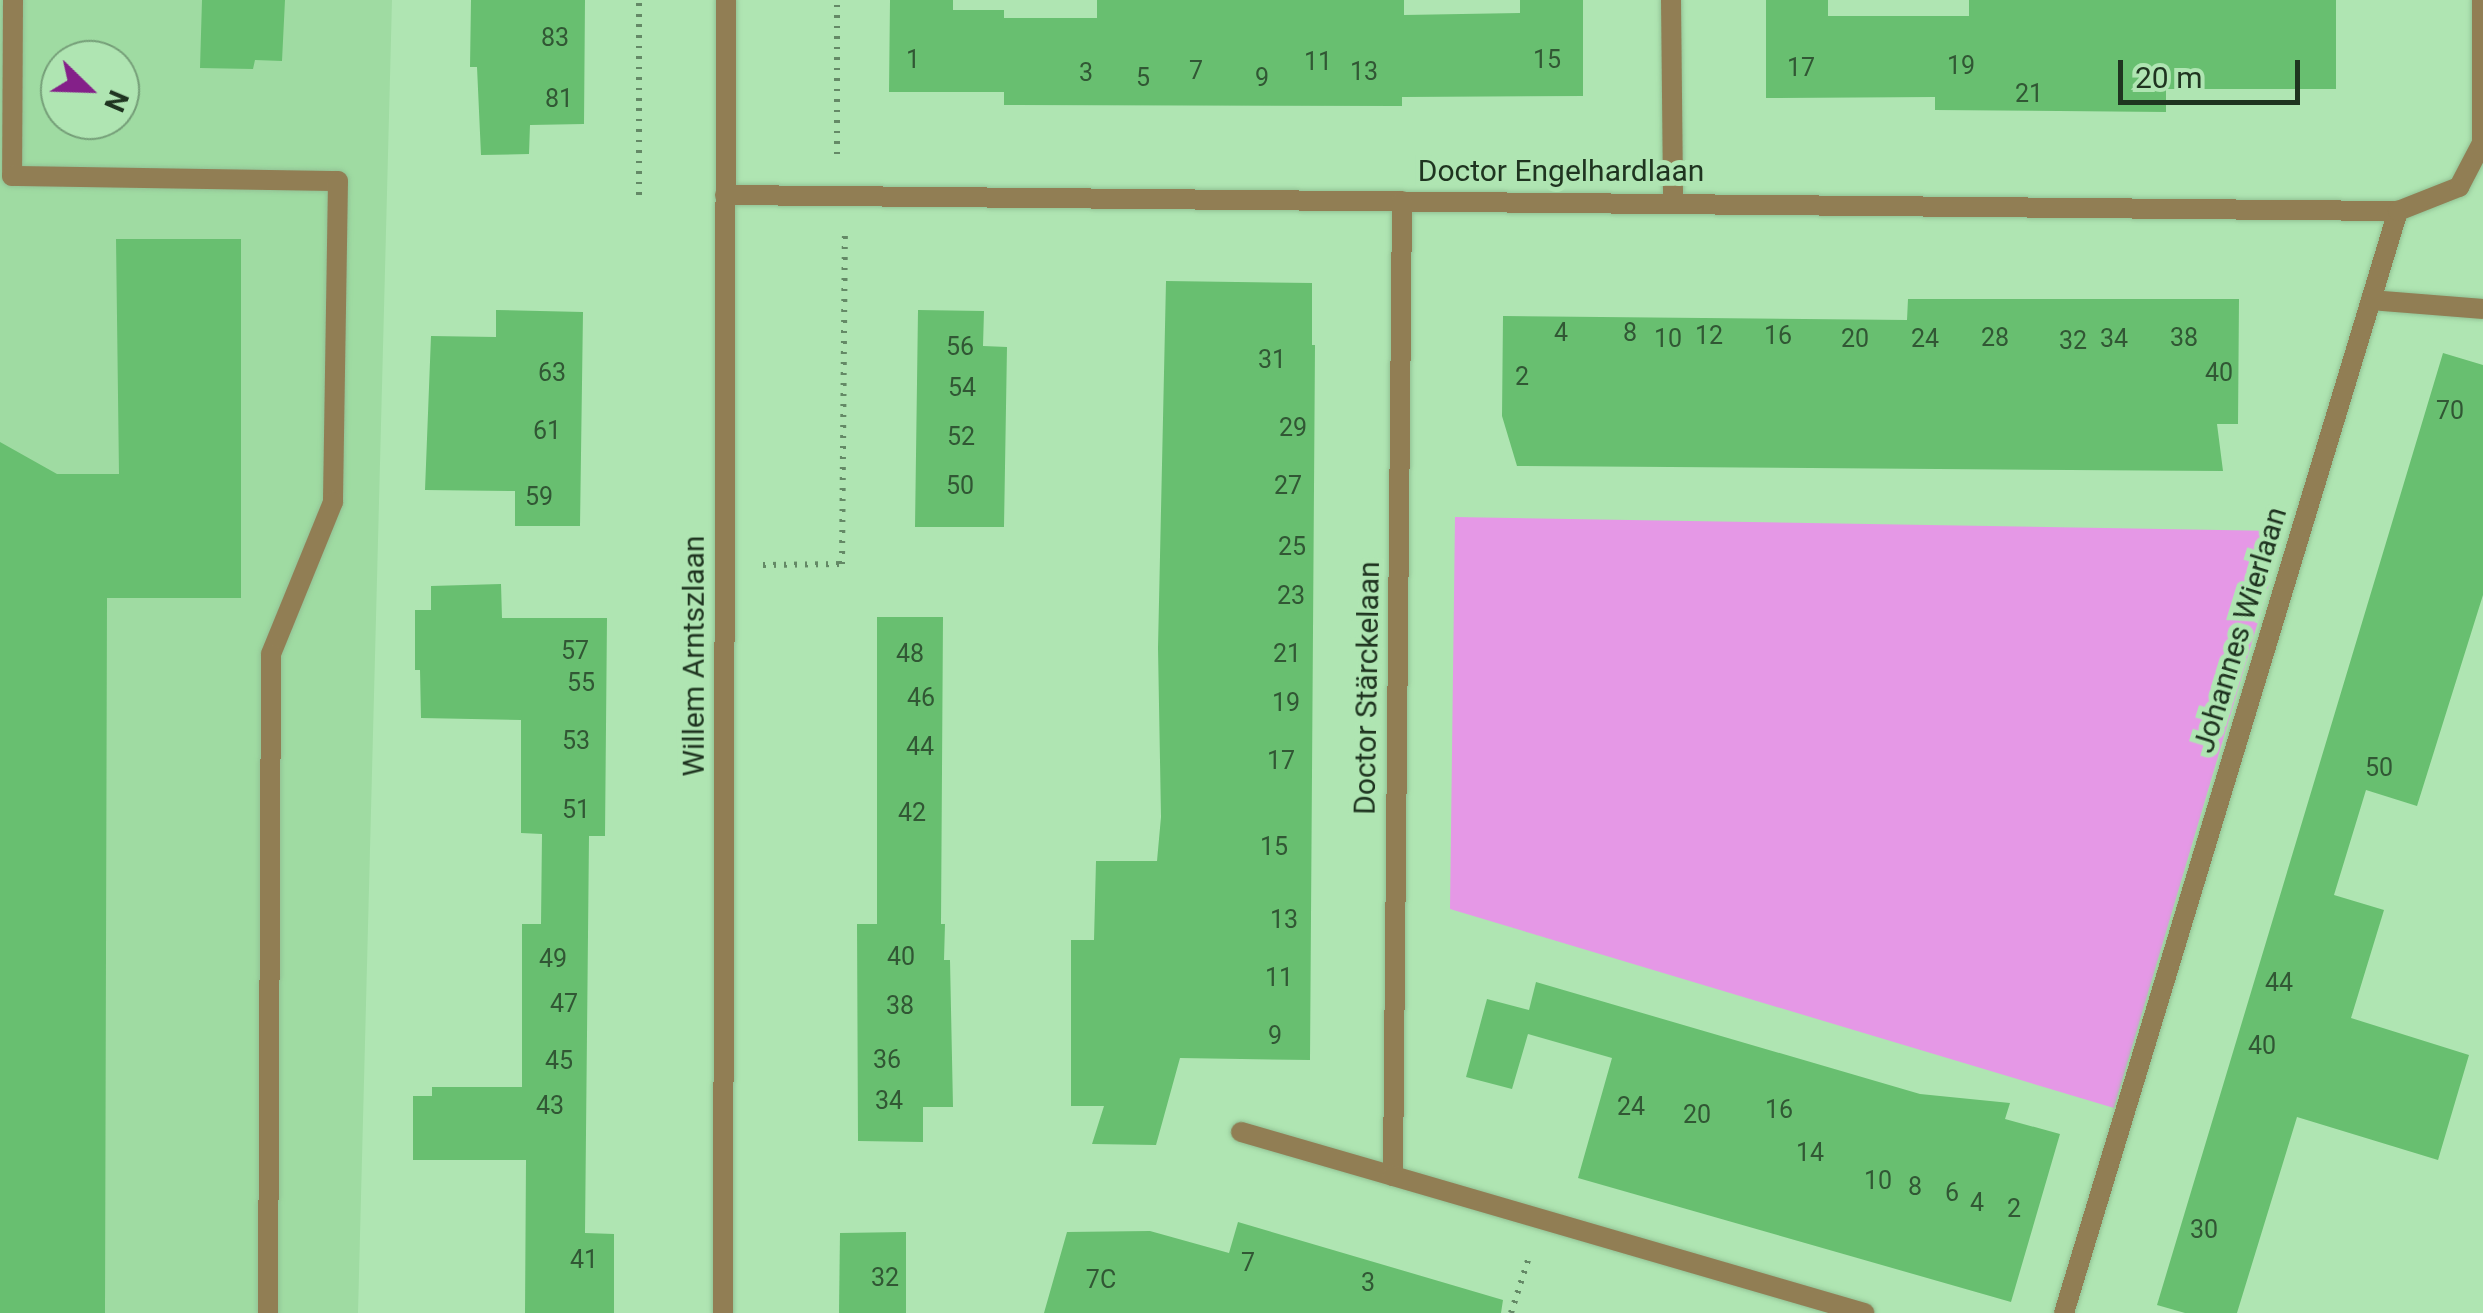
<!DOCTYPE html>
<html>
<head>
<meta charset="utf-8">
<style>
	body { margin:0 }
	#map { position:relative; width:2483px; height:1313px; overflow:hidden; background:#afe5b2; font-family:Roboto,sans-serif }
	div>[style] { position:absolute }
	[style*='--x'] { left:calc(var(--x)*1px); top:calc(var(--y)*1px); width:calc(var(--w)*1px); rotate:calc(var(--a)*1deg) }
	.built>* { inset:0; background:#9fdba2 }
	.green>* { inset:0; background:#e598e6 }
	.building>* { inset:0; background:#68bf70 }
	.path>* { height:6px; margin-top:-3px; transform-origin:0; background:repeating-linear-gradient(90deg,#648966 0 2.5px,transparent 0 10.5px) }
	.roads { filter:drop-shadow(0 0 2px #92c295) drop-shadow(0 0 2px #92c295) }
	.lane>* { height:20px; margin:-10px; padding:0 10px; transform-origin:10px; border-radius:10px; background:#917e54 }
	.street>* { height:20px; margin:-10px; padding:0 10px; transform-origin:10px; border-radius:10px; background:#917e54 }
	span { translate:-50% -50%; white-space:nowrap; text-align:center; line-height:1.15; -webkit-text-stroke:10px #afe5b2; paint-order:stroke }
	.number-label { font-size:25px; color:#315734 }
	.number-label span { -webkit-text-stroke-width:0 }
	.street-label { font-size:30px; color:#1f3420 }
	.north { position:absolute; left:40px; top:40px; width:100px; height:100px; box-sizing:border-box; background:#afe5b2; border:2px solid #759e78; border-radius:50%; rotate:113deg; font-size:28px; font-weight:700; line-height:40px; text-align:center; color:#1f3420 }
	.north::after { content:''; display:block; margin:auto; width:35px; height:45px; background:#842089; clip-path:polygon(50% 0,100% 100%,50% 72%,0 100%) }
	.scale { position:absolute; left:2118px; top:60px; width:182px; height:45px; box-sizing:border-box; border:5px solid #1f3420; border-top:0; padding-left:12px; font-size:30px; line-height:35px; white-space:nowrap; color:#1f3420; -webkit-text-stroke:8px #afe5b2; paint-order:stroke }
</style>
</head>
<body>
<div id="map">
	<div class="built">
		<div style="clip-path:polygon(evenodd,0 0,392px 0,358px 1313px,0 1313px,0 0,60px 60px,120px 60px,120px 120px,60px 120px,60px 60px)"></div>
	</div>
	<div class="green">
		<div style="clip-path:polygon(1455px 517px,2278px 531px,2281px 544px,2114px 1108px,1450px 909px)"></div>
	</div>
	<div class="building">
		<div style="clip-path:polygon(202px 0,285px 0,282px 61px,255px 60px,253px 69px,200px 68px)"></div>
		<div style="clip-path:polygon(471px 0,585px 0,584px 124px,530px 125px,529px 154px,481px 155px,477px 67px,470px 67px)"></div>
		<div style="clip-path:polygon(890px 0,953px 0,953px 10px,1004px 10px,1004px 18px,1097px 18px,1097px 0,1404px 0,1404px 15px,1520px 13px,1520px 0,1583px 0,1583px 96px,1402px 97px,1402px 106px,1004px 105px,1004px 92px,889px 92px)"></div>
		<div style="clip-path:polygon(1766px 0,1828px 0,1828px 16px,1969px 16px,1969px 0,2336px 0,2336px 89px,2166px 89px,2166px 112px,1935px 110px,1935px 97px,1766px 98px)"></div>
		<div style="clip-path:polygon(116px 239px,241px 239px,241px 598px,107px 598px,105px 1313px,0 1313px,0 442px,57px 474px,119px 474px)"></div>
		<div style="clip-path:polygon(1166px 281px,1312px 283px,1312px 345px,1315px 345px,1310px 1060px,1180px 1058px,1156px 1145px,1092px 1144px,1104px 1106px,1071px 1106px,1071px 940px,1094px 940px,1096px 861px,1157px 861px,1161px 817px,1158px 648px)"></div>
		<div style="clip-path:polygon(1908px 299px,2239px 299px,2238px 424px,2217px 424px,2223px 471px,1517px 466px,1502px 416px,1503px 316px,1907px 320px)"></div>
		<div style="clip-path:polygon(496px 310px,583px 312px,580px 526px,515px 526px,515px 491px,425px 490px,431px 336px,496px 337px)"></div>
		<div style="clip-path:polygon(918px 310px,984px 311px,983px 346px,1007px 347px,1004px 527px,915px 527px)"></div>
		<div style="clip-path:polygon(2443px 353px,2483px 365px,2483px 595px,2417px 806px,2366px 790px,2334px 895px,2384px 910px,2351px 1018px,2469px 1055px,2438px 1160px,2297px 1117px,2237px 1313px,2185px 1313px,2157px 1305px)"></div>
		<div style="clip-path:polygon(501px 584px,502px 618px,607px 618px,605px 836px,589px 836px,585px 1233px,614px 1234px,614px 1313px,525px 1313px,526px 1160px,413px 1160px,413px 1096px,432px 1096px,432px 1087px,522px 1087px,522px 924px,541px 924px,542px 834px,521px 833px,521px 720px,421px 718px,420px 670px,415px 670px,415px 610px,431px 610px,431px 586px)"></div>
		<div style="clip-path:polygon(877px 617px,943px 617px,941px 924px,945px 924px,944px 960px,950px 960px,953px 1107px,923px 1107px,923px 1142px,858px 1141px,857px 924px,877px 924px)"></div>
		<div style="clip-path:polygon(1536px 982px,1920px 1094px,2010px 1103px,2005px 1119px,2060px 1134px,2011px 1302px,1578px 1178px,1612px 1058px,1528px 1034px,1512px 1089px,1466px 1077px,1487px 999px,1529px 1010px)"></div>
		<div style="clip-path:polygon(1238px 1222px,1503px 1300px,1501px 1313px,1044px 1313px,1067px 1232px,1150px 1231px,1229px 1253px)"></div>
		<div style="clip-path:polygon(906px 1232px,906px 1313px,839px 1313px,840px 1233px)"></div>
	</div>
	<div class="path">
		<div style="--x:837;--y:154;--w:154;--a:-90"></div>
		<div style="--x:639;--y:195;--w:195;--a:-90"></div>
		<div style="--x:763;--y:565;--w:79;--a:-0.7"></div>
		<div style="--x:842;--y:564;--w:328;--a:-89.5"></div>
		<div style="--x:1511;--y:1313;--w:59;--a:-72.2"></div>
	</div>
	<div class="roads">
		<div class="lane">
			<div style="--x:13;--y:0;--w:176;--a:90.3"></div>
			<div style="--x:12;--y:176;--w:326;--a:0.9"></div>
			<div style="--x:338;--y:181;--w:321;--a:90.9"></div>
			<div style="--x:333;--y:502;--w:164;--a:112.2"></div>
			<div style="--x:271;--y:654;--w:659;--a:90.26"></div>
			<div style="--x:2371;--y:300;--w:112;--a:4.6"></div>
			<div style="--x:1241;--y:1132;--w:158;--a:16.1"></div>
		</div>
		<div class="street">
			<div style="--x:1671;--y:0;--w:201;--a:89.4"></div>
			<div style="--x:725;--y:195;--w:1673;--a:0.55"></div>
			<div style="--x:1402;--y:201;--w:975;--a:90.53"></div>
			<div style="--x:1393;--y:1176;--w:491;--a:16.2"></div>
			<div style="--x:723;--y:1313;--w:1313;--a:-89.87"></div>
			<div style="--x:2064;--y:1313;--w:1152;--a:-73.14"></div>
			<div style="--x:2398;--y:211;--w:66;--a:-21.5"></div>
			<div style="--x:2459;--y:187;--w:50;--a:-62.4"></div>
			<div style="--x:2482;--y:143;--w:143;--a:-90"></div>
		</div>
	</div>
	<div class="number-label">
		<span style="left:555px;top:38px">83</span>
		<span style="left:913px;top:60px">1</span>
		<span style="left:1547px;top:60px">15</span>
		<span style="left:1318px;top:62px">11</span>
		<span style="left:1961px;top:66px">19</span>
		<span style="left:1801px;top:68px">17</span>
		<span style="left:1196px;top:71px">7</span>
		<span style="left:1364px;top:72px">13</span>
		<span style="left:1086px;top:73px">3</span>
		<span style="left:1143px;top:78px">5</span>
		<span style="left:1262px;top:78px">9</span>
		<span style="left:2029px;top:94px">21</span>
		<span style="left:559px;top:99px">81</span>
		<span style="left:1561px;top:333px">4</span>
		<span style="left:1630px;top:333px">8</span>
		<span style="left:1709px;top:336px">12</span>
		<span style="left:1778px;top:336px">16</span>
		<span style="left:1995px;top:338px">28</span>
		<span style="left:2184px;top:338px">38</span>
		<span style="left:1668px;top:339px">10</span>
		<span style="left:1855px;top:339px">20</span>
		<span style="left:1925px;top:339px">24</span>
		<span style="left:2114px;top:339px">34</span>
		<span style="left:2073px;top:341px">32</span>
		<span style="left:960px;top:347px">56</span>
		<span style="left:1272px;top:360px">31</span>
		<span style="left:552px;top:373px">63</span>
		<span style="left:2219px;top:373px">40</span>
		<span style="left:1522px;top:377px">2</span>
		<span style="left:962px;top:388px">54</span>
		<span style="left:2450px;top:411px">70</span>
		<span style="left:1293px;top:428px">29</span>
		<span style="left:547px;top:431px">61</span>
		<span style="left:961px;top:437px">52</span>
		<span style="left:960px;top:486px">50</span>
		<span style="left:1288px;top:486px">27</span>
		<span style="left:539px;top:497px">59</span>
		<span style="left:1292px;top:547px">25</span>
		<span style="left:1291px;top:596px">23</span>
		<span style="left:575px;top:651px">57</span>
		<span style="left:910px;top:654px">48</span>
		<span style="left:1287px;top:654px">21</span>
		<span style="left:581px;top:683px">55</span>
		<span style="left:921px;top:698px">46</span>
		<span style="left:1286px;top:703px">19</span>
		<span style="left:576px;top:741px">53</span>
		<span style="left:920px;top:747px">44</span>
		<span style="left:1281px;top:761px">17</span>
		<span style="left:2379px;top:768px">50</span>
		<span style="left:576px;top:810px">51</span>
		<span style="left:912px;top:813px">42</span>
		<span style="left:1274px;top:847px">15</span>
		<span style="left:1284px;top:920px">13</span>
		<span style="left:901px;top:957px">40</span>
		<span style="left:553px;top:959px">49</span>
		<span style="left:1279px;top:978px">11</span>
		<span style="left:2279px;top:983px">44</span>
		<span style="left:564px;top:1004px">47</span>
		<span style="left:900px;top:1006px">38</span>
		<span style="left:1275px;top:1036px">9</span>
		<span style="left:2262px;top:1046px">40</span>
		<span style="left:887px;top:1060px">36</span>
		<span style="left:559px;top:1061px">45</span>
		<span style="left:889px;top:1101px">34</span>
		<span style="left:550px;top:1106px">43</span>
		<span style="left:1631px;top:1107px">24</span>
		<span style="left:1779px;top:1110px">16</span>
		<span style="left:1697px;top:1115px">20</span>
		<span style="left:1810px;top:1153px">14</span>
		<span style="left:1878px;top:1181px">10</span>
		<span style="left:1915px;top:1187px">8</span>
		<span style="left:1952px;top:1193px">6</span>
		<span style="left:1977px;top:1203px">4</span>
		<span style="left:2014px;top:1209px">2</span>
		<span style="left:2204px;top:1230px">30</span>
		<span style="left:584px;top:1260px">41</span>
		<span style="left:1248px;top:1263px">7</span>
		<span style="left:885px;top:1278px">32</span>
		<span style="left:1101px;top:1280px">7C</span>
		<span style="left:1368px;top:1283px">3</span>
	</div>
	<div class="street-label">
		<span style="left:1561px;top:171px">Doctor Engelhardlaan</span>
		<span style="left:2240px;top:630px;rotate:-73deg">Johannes Wierlaan</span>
		<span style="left:694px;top:656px;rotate:-90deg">Willem Arntszlaan</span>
		<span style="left:1367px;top:688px;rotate:-89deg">Doctor Stärckelaan</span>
	</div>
	<div class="north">N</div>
	<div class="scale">20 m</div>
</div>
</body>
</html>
